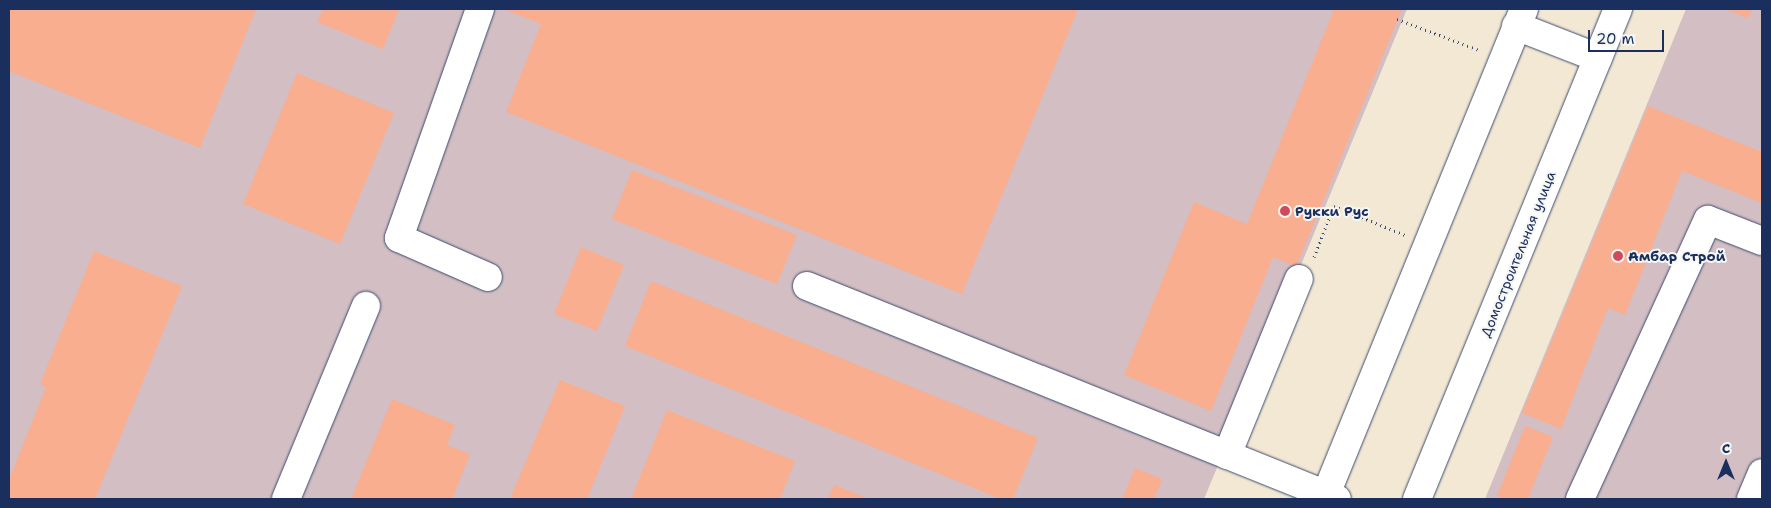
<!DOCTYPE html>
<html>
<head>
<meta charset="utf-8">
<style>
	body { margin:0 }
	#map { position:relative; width:1771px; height:508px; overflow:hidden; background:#f2e8d3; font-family:"Shantell Sans",sans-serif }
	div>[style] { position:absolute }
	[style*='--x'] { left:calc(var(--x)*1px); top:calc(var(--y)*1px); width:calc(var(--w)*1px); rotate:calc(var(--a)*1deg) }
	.industrial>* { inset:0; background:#d2bec3 }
	.building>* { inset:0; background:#f9ae8f }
	.path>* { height:3px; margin-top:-1.5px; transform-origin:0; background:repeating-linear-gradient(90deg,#3b4b70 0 1px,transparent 0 5px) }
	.roads { filter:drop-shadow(0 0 1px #3b4b70) drop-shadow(0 0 1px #3b4b70) }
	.minor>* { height:28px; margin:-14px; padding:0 14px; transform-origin:14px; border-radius:14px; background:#fff }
	.dots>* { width:14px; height:14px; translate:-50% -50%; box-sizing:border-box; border:2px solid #f6f6f2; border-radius:50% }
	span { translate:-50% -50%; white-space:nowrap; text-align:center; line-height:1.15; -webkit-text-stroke:4px #f6f6f2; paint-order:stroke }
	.poi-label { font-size:14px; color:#1b2f5e; font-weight:700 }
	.left { translate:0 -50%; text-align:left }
	.street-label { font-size:14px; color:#1b2f5e }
	.frame { position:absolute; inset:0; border:10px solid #1b2f5e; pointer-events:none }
	.north { position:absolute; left:1701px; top:438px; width:50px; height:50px; -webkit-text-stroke:4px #f6f6f2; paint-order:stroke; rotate:0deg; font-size:14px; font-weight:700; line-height:20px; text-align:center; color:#1b2f5e }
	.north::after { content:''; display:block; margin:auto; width:18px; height:22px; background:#1b2f5e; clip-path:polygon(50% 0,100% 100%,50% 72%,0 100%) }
	.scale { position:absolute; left:1588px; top:30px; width:76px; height:22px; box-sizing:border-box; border:2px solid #1b2f5e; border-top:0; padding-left:6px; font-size:15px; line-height:18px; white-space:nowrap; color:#1b2f5e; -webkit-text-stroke:4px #f6f6f2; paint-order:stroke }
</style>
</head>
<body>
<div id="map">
	<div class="industrial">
		<div style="clip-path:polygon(9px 9px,1407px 9px,1204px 499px,9px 499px)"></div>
		<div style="clip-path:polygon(1686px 9px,1762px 9px,1762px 499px,1485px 499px)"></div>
	</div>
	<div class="building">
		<div style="clip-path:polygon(9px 9px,256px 9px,200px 148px,9px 71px)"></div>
		<div style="clip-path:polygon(323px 9px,399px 9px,383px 49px,317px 22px)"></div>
		<div style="clip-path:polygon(503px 9px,1078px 9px,962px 294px,506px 112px,541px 24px)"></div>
		<div style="clip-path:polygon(1334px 9px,1402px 9px,1296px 267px,1273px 257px,1211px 411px,1124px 375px,1194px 202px,1247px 224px)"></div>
		<div style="clip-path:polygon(1725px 9px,1752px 9px,1748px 18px)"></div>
		<div style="clip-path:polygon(297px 73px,394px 113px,340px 244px,243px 204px)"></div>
		<div style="clip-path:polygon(1648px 106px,1762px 152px,1762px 203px,1682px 171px,1625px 315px,1608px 308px,1561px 429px,1522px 413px)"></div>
		<div style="clip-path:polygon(632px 170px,797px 235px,777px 284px,612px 219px)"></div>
		<div style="clip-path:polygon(581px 247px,624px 265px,597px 331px,554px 314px)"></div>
		<div style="clip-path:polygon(94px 251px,182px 286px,95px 499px,9px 499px,9px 480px,46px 387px,40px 384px)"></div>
		<div style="clip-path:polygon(651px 281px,1038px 438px,1013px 499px,1001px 499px,625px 346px)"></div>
		<div style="clip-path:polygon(560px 380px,625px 406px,587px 499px,510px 499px)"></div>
		<div style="clip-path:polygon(392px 399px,455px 425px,447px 445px,470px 454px,452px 499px,351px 499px)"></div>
		<div style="clip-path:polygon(667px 410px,795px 461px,780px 499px,631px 499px)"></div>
		<div style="clip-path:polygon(1525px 426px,1553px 437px,1528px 499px,1505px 499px,1497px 496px)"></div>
		<div style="clip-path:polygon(1135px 468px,1162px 479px,1154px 499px,1122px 499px)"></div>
		<div style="clip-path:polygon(834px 485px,870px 499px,828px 499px)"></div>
	</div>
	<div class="path">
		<div style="--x:1397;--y:19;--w:88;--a:20.7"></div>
		<div style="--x:1314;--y:257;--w:55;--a:-68.6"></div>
		<div style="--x:1334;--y:206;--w:77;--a:22.2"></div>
	</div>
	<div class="roads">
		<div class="minor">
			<div style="--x:480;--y:9;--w:243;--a:109.5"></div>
			<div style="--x:399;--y:238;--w:97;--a:23.7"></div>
			<div style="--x:1516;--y:26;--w:88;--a:21.3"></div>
			<div style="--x:807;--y:286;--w:571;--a:21.89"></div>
			<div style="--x:1227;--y:455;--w:190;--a:-67.8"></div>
			<div style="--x:286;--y:499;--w:209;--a:-67.5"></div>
			<div style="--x:1324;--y:499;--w:529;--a:-67.8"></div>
			<div style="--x:1417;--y:499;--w:530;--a:-67.7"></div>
			<div style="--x:1580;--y:499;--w:307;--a:-65.4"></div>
			<div style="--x:1708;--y:220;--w:58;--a:21.3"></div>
			<div style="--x:1751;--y:499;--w:28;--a:-67"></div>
		</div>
	</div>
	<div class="dots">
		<div style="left:1285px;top:211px;background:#d1495b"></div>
		<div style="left:1618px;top:256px;background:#d1495b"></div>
	</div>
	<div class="poi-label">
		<span class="left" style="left:1295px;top:211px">Рукки Рус</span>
		<span class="left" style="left:1628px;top:256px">Амбар Строй</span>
	</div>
	<div class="street-label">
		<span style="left:1518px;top:254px;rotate:-68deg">Домостроительная улица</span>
	</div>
	<div class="frame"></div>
	<div class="north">С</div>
	<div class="scale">20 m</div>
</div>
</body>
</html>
